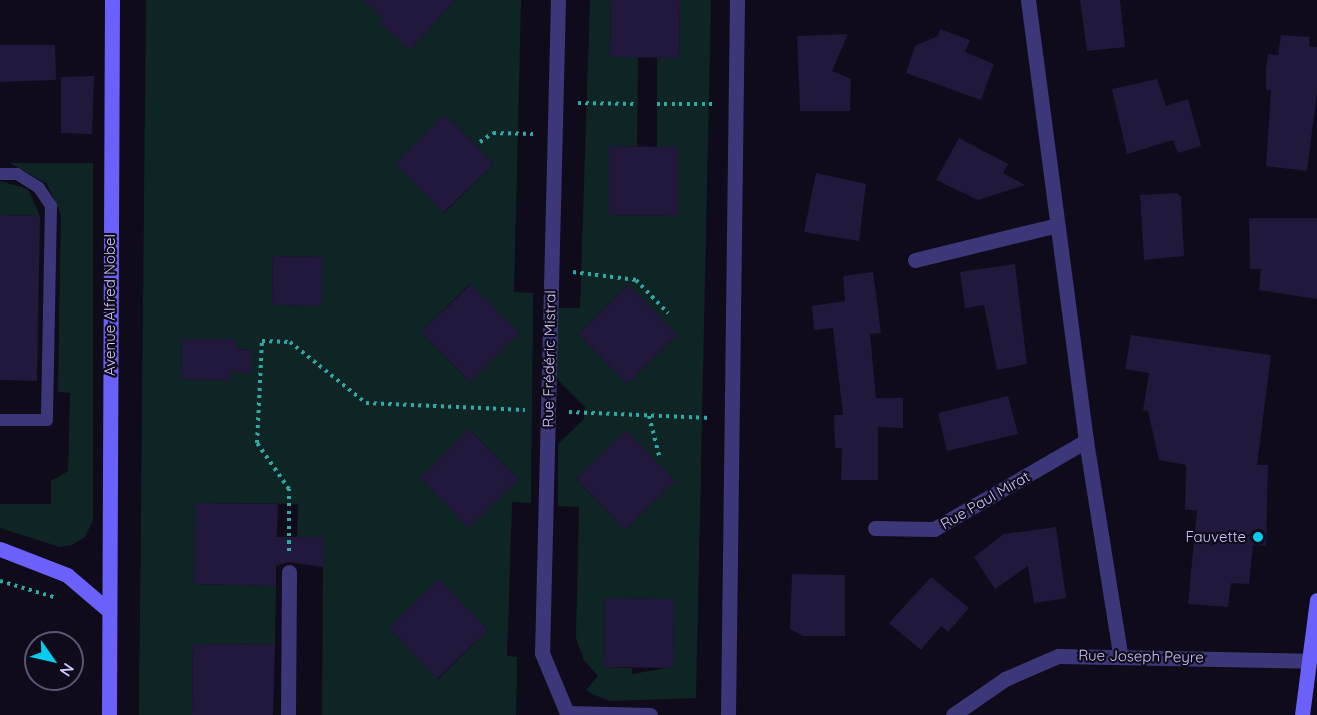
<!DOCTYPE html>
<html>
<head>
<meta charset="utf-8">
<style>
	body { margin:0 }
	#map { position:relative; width:1317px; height:715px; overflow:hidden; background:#0f0b1b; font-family:Quicksand,sans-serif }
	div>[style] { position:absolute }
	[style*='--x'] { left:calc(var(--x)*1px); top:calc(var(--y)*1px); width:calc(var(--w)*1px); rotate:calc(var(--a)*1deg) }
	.green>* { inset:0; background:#0f2525 }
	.building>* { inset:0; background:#21183c }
	.path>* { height:4px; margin-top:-2px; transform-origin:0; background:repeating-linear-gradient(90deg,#2fa9a6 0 3px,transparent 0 7.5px) }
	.lane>* { height:12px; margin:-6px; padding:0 6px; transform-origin:6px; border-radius:6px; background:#3c3779 }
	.street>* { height:15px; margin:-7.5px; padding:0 7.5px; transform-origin:7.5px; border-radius:7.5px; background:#3c3779 }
	.secondary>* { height:15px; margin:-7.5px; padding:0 7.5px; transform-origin:7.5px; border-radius:7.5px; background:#6a61fb }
	.dots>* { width:16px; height:16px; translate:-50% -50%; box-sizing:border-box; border:3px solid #0f0b1b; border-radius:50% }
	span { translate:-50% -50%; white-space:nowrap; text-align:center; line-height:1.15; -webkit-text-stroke:4.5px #0f0b1b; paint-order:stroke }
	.street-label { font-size:15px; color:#cfc7fd }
	.poi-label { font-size:15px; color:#cfc7fd }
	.right { translate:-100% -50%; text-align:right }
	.north { position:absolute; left:24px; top:631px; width:60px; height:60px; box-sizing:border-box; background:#0f0b1b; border:2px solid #5c5675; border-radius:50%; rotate:124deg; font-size:16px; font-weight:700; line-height:24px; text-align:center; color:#cfc7fd }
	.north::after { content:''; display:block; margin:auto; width:21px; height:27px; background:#06cbea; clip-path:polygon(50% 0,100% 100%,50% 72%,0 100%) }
</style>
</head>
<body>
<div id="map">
	<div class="green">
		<div style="clip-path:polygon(evenodd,146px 0,365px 0,384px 19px,380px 23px,410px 50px,455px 0,521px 0,514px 292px,533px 293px,531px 503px,512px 502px,507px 656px,517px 657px,516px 715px,322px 715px,323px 567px,297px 537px,298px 504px,197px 503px,194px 584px,276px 586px,275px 645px,193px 644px,192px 715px,139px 715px,146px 0,445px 114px,494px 164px,444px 213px,395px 163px,445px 114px,146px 0,273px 256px,321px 257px,321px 306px,272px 305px,273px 256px,146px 0,470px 284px,519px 333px,470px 382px,421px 332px,470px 284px,146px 0,182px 339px,230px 339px,230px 349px,252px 350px,252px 372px,230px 372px,229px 380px,181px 379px,182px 339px,146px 0,469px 429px,518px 479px,468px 527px,420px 478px,469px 429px,146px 0,439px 580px,488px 630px,438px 679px,389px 628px,439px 580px)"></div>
		<div style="clip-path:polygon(evenodd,590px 0,611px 0,610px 56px,638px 57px,637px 146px,609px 147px,609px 215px,677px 216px,678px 147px,657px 147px,657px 58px,679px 57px,680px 0,711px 0,696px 698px,610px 701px,592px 694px,586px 690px,598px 676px,584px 660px,576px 638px,579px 507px,558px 506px,558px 444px,584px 419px,585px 407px,556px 378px,558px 308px,580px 308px,590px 0,628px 285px,676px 336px,627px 384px,578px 334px,628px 285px,590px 0,626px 431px,675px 481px,625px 530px,576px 479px,626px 431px,590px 0,605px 598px,674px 599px,673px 667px,632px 674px,632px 668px,604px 667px,605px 598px)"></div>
		<div style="clip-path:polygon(10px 163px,93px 163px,93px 520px,85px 537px,72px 545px,60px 547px,0 528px,0 504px,51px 504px,51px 481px,68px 471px,70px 393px,58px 392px,61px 214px,47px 184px)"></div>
		<div style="clip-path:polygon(0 181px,28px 189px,40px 216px,0 215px)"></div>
	</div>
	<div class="building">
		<div style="clip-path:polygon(363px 0,455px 0,410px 50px,379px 23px,384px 19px)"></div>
		<div style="clip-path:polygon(611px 0,680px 0,679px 58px,610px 57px)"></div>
		<div style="clip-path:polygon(1080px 0,1120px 0,1125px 47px,1087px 51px)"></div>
		<div style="clip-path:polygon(940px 29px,970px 40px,965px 52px,994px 64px,981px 100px,906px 73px,915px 46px,938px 36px)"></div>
		<div style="clip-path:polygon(848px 34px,832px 71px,851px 79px,850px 111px,800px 111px,797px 36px)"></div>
		<div style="clip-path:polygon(1281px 35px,1310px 37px,1309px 46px,1317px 47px,1317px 93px,1307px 171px,1266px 166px,1271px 90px,1266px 90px,1266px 69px,1268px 54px,1278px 55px)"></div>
		<div style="clip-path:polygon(0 45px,55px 45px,56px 80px,0 82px)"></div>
		<div style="clip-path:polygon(94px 76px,92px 134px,61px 133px,61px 77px)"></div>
		<div style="clip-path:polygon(1157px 79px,1166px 106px,1188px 99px,1201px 146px,1178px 153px,1173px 140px,1127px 154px,1112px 89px)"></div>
		<div style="clip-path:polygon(445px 114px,494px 164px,443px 213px,395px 163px)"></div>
		<div style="clip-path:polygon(959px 138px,1008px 164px,1003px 173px,1025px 185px,978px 200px,936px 180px)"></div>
		<div style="clip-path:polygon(609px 146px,678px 147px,678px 216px,609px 215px)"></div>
		<div style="clip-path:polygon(816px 173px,866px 184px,859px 241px,804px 232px)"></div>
		<div style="clip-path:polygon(1177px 193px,1181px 197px,1184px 256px,1144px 260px,1140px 195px)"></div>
		<div style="clip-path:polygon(0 215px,40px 216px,37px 381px,0 380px)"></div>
		<div style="clip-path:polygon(1249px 218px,1317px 218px,1317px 299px,1259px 290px,1261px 269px,1250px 269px)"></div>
		<div style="clip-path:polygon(273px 256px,322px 257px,321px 306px,272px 305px)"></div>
		<div style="clip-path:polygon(1015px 264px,1027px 364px,997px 370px,984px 305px,965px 308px,960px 272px)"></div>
		<div style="clip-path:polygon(873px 272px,881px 333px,870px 334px,876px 398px,903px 398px,903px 428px,878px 427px,878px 480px,841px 480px,842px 448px,835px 448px,834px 415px,843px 415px,833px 328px,814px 330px,812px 306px,845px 301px,843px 276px)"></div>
		<div style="clip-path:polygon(471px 284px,519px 333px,470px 382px,421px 332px)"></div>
		<div style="clip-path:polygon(628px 285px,677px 335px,627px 384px,578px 334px)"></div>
		<div style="clip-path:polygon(1131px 335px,1271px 355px,1257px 465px,1268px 465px,1266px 546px,1253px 545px,1249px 584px,1231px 583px,1228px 607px,1188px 604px,1197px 510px,1185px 510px,1186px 465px,1159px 460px,1148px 411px,1143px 410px,1149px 373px,1125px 369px)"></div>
		<div style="clip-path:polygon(182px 339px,234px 339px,239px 350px,252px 350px,252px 373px,230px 372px,230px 380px,181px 379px)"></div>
		<div style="clip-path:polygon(1008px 396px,1018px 434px,947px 451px,938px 413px)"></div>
		<div style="clip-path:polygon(469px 429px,518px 479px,468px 528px,420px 478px)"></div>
		<div style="clip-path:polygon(626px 430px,675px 481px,625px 530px,576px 479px)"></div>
		<div style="clip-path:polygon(196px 503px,278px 504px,277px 537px,323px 537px,323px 567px,288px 562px,276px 566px,276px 586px,194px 584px)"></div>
		<div style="clip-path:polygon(1056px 527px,1066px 598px,1034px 603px,1028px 566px,995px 589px,974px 557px,1004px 534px)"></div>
		<div style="clip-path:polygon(792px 574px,845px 575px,845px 636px,803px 636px,790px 629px)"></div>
		<div style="clip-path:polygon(931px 577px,969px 608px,948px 632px,941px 626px,921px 650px,889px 623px)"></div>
		<div style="clip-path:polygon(439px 579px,488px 630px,437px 679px,389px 628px)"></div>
		<div style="clip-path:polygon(605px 598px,674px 599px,673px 668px,604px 667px)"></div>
		<div style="clip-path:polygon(193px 644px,275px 645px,273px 715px,192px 715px)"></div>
	</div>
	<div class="path">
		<div style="--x:578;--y:103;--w:59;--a:1"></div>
		<div style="--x:657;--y:104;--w:57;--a:0"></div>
		<div style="--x:480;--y:142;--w:16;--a:-35"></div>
		<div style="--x:493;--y:133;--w:40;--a:1.4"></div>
		<div style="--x:573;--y:272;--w:64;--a:7.2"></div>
		<div style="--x:636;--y:280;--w:46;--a:45.9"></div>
		<div style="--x:569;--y:412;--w:142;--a:2.4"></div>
		<div style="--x:649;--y:416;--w:44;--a:75.7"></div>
		<div style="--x:289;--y:551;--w:62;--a:-90"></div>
		<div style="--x:289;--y:489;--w:56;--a:-124.8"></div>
		<div style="--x:257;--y:443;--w:102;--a:-87.2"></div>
		<div style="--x:262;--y:341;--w:28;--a:2"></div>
		<div style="--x:290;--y:342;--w:97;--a:38.8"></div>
		<div style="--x:366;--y:403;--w:159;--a:2.5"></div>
		<div style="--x:0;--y:581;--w:59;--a:16.6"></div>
	</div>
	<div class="lane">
		<div style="--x:0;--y:174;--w:17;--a:0"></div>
		<div style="--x:17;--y:174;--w:26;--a:32"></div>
		<div style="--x:39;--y:188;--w:22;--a:56"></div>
		<div style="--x:51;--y:206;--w:214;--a:91.1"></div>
		<div style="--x:47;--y:420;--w:47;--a:180"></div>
	</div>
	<div class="street">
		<div style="--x:558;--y:0;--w:653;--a:91.4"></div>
		<div style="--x:542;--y:653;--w:65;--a:67.4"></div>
		<div style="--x:567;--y:713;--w:83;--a:1.4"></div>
		<div style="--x:1028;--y:0;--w:445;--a:82.5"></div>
		<div style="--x:1086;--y:441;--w:216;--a:80.9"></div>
		<div style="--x:915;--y:260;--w:146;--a:-13.8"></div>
		<div style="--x:875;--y:528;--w:59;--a:1"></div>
		<div style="--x:934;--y:529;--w:176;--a:-30.1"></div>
		<div style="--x:288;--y:715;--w:143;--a:-89.6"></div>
		<div style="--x:728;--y:715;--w:715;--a:-89.28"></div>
		<div style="--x:953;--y:715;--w:63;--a:-34.7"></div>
		<div style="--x:1005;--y:679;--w:58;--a:-23.5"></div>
		<div style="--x:1058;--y:656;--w:251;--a:1.1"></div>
	</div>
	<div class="secondary">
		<div style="--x:0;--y:549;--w:72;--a:21.2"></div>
		<div style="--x:67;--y:575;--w:54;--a:40.5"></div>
		<div style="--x:109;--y:715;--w:715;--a:-89.76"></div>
		<div style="--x:1302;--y:715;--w:116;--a:-82.6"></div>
	</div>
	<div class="dots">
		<div style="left:1258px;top:537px;background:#06cbea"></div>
	</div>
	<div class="street-label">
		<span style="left:110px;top:305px;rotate:-90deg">Avenue Alfred Nobel</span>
		<span style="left:549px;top:359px;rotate:-89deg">Rue Frédéric Mistral</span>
		<span style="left:985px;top:500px;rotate:-30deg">Rue Paul Mirat</span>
		<span style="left:1141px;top:656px;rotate:1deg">Rue Joseph Peyre</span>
	</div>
	<div class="poi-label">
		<span class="right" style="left:1246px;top:537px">Fauvette</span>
	</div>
	<div class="north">N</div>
</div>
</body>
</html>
